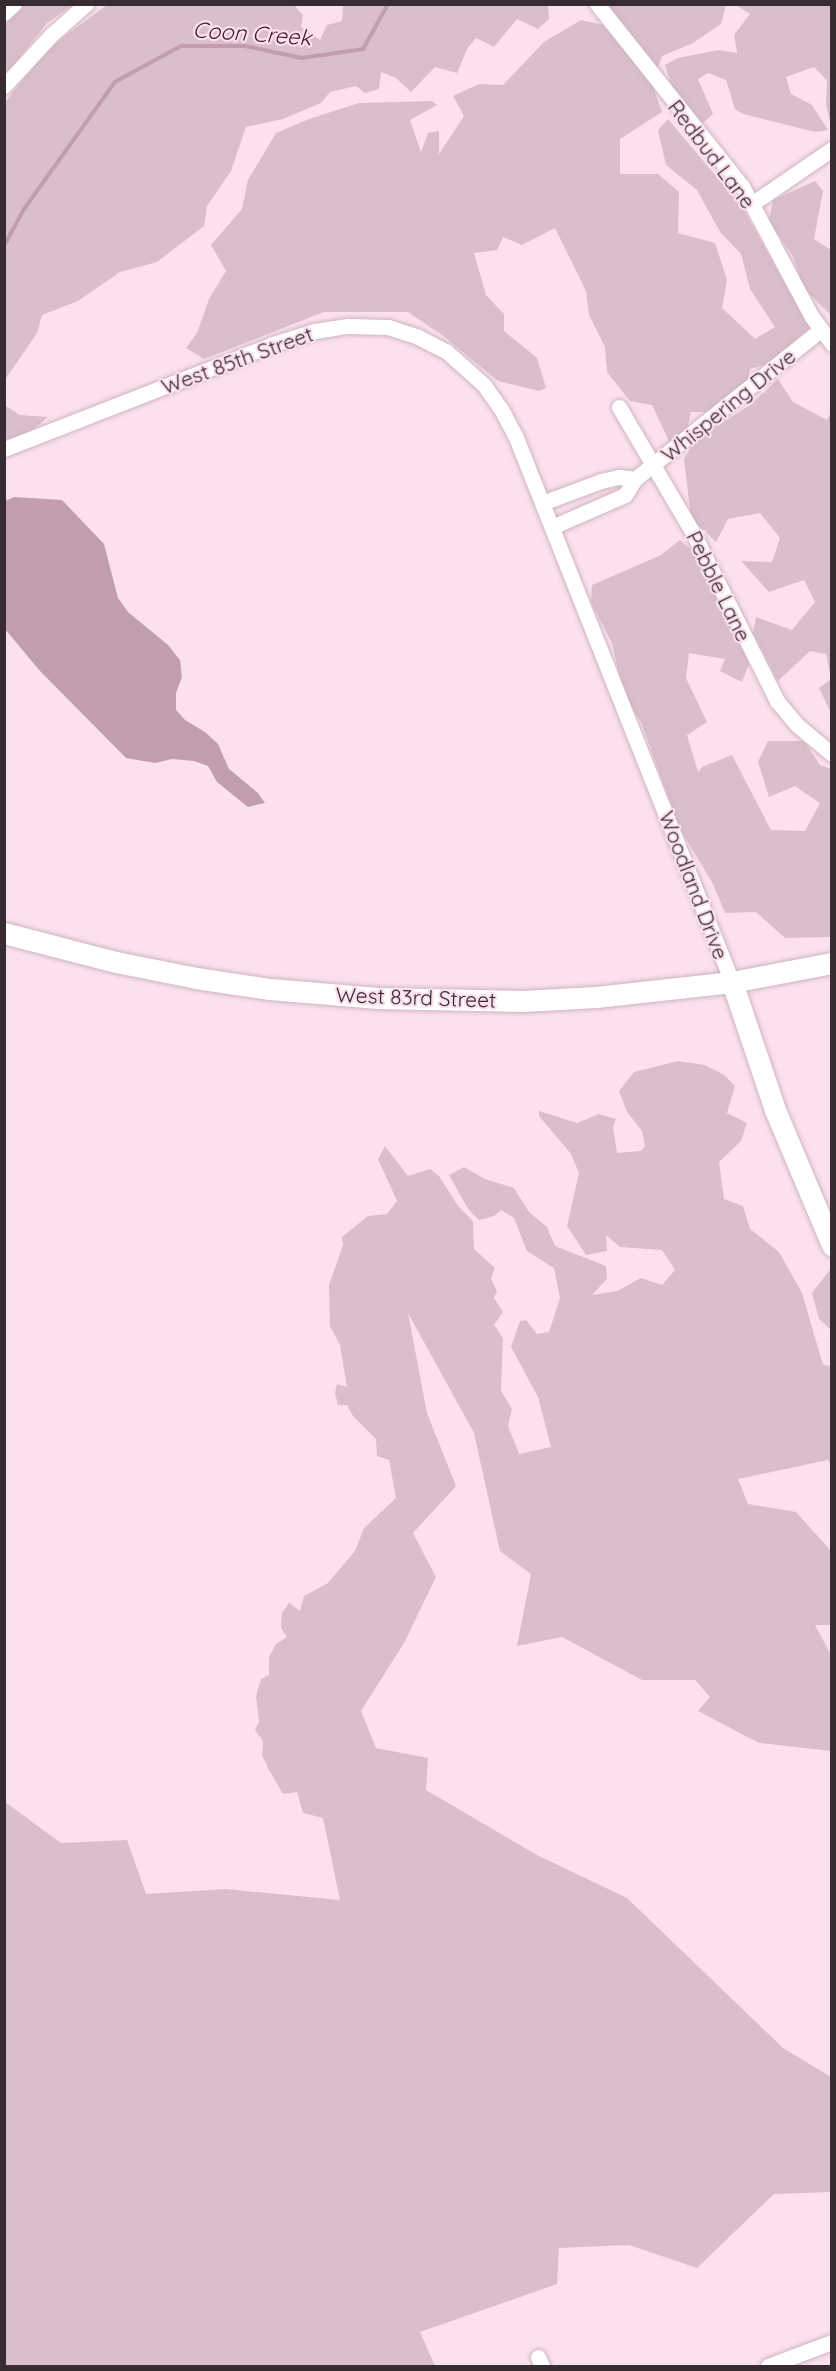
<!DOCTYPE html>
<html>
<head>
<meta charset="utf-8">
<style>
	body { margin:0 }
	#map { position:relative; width:836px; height:2371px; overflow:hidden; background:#fbe1ed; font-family:Quicksand,sans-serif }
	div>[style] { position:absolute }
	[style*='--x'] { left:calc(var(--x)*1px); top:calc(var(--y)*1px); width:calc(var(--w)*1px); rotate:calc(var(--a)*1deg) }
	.green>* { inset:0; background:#dabecb }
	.water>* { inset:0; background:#c19eae }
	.stream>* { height:4px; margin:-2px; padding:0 2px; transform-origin:2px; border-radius:2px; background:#c19eae }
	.roads { filter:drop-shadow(0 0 2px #cfb5c1) drop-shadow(0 0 2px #cfb5c1) }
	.street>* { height:15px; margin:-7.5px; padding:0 7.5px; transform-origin:7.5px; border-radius:7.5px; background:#fff }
	.secondary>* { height:21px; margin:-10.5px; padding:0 10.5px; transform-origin:10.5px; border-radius:10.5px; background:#fff }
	span { translate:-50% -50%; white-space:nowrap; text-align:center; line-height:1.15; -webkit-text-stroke:4.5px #fbe1ed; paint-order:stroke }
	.street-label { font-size:21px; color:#362c31 }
	.water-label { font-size:22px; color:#431630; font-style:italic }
	.frame { position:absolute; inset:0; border:6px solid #362c31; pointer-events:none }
</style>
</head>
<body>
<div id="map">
	<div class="green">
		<div style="clip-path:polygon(24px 5px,73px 5px,47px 23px,5px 76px,5px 24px)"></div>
		<div style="clip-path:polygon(107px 5px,294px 5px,303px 15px,301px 27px,320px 40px,327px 25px,342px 21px,343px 5px,548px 5px,549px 19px,538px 29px,517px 19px,494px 47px,476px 38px,467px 49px,457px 73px,435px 67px,411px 92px,396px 78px,381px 72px,379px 89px,365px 93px,356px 86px,330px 92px,321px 103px,283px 119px,246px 127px,231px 171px,207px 206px,204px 226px,157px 262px,120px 272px,78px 301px,42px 315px,37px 333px,5px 380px,5px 102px,49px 48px)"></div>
		<div style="clip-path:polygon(606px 5px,726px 5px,721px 24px,693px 43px,662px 56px,658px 67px,649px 64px)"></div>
		<div style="clip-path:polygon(736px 5px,831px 5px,831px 125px,826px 104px,827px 80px,814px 67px,786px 77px,791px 94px,812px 105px,828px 130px,815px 132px,743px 114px,735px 109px,726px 80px,708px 73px,698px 79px,713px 114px,703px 123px,691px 116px,673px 91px,665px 65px,678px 58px,719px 50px,737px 53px,734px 35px,750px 14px)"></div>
		<div style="clip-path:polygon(581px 20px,603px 25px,652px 84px,662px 112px,620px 139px,620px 174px,658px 174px,679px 192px,678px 233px,715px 243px,727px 280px,722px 308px,755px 339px,775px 327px,750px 289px,741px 254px,720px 232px,697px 190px,666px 165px,658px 130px,668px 119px,742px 207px,810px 328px,767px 364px,750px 369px,750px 381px,707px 412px,691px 412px,686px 434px,670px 443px,652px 405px,630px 401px,607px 372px,605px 347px,589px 315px,586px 291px,555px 228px,522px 245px,503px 237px,497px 250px,474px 253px,486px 295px,504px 314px,504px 331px,537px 358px,546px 388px,539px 391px,498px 381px,442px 335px,408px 312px,324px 312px,204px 359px,186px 348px,197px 333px,209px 299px,226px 271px,211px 245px,242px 209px,248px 180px,276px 133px,309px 119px,359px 103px,432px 101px,437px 105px,410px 120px,421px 152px,428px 133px,439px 131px,439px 154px,464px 116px,453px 96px,479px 84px,503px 85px,544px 42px)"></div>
		<div style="clip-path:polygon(815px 181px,823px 191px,814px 239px,831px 250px,831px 315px,802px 287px,794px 258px,769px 221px,773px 200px)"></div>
		<div style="clip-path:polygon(778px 379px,793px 402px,827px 420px,831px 412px,831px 713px,819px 688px,831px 679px,826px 654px,810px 651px,778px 681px,753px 633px,756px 617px,792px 630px,815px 602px,804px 580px,769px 592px,741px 561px,772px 562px,780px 538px,760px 513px,728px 519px,716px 542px,691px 518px,684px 459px,695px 441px,750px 405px)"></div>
		<div style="clip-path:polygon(4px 405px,20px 415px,48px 417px,33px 430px,5px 441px)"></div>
		<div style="clip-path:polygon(680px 540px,701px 558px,749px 664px,742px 682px,720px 671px,725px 659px,689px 653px,686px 678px,707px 722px,687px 735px,698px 772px,702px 767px,732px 755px,771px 830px,805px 831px,820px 803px,795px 786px,769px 797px,758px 762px,768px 741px,804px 741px,820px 765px,831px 769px,831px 937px,785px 938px,756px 912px,725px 913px,713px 884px,680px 829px,641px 722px,624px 695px,612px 643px,591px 602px,592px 585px,661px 555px)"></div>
		<div style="clip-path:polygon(678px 1061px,705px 1065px,724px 1075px,735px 1086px,727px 1113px,747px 1123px,741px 1141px,719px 1162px,724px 1199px,743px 1206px,750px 1229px,779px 1252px,802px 1293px,823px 1365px,831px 1366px,831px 1465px,828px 1460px,738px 1479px,748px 1504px,796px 1512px,831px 1551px,831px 1625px,815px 1625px,831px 1655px,831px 1751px,759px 1743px,698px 1711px,710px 1697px,695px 1680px,642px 1680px,562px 1637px,517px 1646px,531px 1574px,500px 1551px,474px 1433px,408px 1313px,427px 1413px,456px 1486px,413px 1533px,436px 1577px,404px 1643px,361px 1711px,376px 1748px,428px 1758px,426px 1790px,537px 1855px,627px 1898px,783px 2048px,831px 2077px,831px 2192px,774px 2194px,697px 2268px,629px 2245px,559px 2248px,557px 2284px,420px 2332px,435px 2366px,5px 2366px,5px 1802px,61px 1843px,127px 1840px,146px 1894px,225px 1889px,340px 1900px,323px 1818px,303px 1813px,297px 1792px,283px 1794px,269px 1770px,262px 1755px,263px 1741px,255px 1730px,259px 1722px,256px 1696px,261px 1679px,269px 1675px,269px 1657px,276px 1644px,287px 1637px,281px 1628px,282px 1613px,289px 1603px,300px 1611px,304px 1596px,328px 1583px,355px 1551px,364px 1528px,396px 1498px,389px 1460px,377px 1456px,376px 1439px,353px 1416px,347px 1405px,338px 1405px,335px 1393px,337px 1384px,347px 1387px,340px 1345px,330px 1326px,329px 1285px,343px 1245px,342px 1237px,368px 1216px,387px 1214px,397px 1201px,378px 1159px,385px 1146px,408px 1176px,430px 1169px,439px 1176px,458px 1206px,473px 1221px,474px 1249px,495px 1268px,491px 1279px,497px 1291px,494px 1298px,503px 1312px,494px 1325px,503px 1338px,501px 1391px,512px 1409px,508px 1426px,519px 1454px,551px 1447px,538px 1397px,511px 1347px,520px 1321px,526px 1320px,537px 1334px,549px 1332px,560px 1298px,554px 1268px,527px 1251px,514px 1218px,501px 1210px,494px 1216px,479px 1220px,468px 1209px,449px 1175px,464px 1167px,485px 1179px,514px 1188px,529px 1212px,547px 1227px,555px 1246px,606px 1266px,607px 1279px,592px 1295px,617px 1291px,641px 1278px,662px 1285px,675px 1270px,662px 1250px,620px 1247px,606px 1235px,607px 1251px,586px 1255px,567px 1226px,579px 1173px,571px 1154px,539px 1116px,539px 1111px,577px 1123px,599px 1114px,616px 1119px,613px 1127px,617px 1153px,641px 1151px,645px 1146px,642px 1131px,627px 1112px,619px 1091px,634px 1072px)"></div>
		<div style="clip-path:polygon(832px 1267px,832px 1330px,831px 1330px,819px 1319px,812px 1293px)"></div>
	</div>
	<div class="water">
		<div style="clip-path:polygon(14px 497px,62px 500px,104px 544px,118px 598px,128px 612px,168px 645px,180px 660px,182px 677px,176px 693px,176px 710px,185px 720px,205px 732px,218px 744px,229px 769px,258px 793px,265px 803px,248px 807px,217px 782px,208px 766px,194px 761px,172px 759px,155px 763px,126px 758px,40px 671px,5px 629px,5px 501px)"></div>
	</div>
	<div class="stream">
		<div style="--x:4;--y:246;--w:42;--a:-61.6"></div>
		<div style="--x:24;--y:209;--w:156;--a:-54.4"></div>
		<div style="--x:115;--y:82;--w:75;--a:-28.6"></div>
		<div style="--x:181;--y:46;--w:64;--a:0"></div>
		<div style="--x:245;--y:46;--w:58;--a:11.9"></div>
		<div style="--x:302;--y:58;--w:62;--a:-8.4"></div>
		<div style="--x:363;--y:49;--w:51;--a:-60.9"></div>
	</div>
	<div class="roads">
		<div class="street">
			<div style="--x:597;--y:4;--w:233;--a:51.5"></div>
			<div style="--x:742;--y:186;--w:149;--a:61.9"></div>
			<div style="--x:812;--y:317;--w:34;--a:53"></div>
			<div style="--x:4;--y:13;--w:13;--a:-42"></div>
			<div style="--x:4;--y:86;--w:69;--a:-47.3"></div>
			<div style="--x:51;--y:35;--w:47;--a:-41.5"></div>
			<div style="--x:753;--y:203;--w:96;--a:-34.4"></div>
			<div style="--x:619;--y:407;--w:148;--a:59.6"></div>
			<div style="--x:694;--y:535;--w:186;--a:63.4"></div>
			<div style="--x:777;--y:701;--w:31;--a:50"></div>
			<div style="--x:797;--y:725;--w:45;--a:39.6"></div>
			<div style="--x:4;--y:449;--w:289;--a:-21.3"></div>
			<div style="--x:273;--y:344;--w:44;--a:-17.2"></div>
			<div style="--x:315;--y:331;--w:33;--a:-9"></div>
			<div style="--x:348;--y:326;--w:40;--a:1.4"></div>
			<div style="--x:388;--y:327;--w:32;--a:18"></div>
			<div style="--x:418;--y:337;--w:31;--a:27"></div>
			<div style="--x:446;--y:351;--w:51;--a:41.8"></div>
			<div style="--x:484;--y:385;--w:29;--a:55"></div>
			<div style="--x:501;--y:409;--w:30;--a:62"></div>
			<div style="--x:515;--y:435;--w:588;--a:68.36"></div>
			<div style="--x:542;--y:503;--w:63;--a:-20.4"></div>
			<div style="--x:601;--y:481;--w:18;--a:-13"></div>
			<div style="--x:619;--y:477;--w:16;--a:7"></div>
			<div style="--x:552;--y:527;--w:80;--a:-23.7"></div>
			<div style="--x:625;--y:495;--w:19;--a:-58"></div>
			<div style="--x:635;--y:479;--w:238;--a:-38.8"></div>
			<div style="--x:538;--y:2357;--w:10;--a:66"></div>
			<div style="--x:768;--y:2366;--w:68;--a:-20.6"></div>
		</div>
		<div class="secondary">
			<div style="--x:4;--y:933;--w:116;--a:14.5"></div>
			<div style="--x:116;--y:962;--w:82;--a:11.3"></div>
			<div style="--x:196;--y:978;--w:75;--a:8.5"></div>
			<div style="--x:270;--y:989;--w:108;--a:4.8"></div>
			<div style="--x:378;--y:998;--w:145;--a:1.2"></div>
			<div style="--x:523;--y:1001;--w:73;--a:-3.1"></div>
			<div style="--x:596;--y:997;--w:137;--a:-6.3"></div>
			<div style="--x:732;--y:982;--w:102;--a:-10.8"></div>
			<div style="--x:732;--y:982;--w:135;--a:71.4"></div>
			<div style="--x:775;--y:1110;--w:147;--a:67.1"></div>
		</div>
	</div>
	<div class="street-label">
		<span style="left:712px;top:154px;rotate:53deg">Redbud Lane</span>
		<span style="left:237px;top:360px;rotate:-20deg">West 85th Street</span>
		<span style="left:728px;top:405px;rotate:-39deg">Whispering Drive</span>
		<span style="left:719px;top:586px;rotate:64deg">Pebble Lane</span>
		<span style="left:694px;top:885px;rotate:69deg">Woodland Drive</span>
		<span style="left:416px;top:997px;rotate:2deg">West 83rd Street</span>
	</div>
	<div class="water-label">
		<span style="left:252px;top:34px;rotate:4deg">Coon Creek</span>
	</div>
	<div class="frame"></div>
</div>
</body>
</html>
